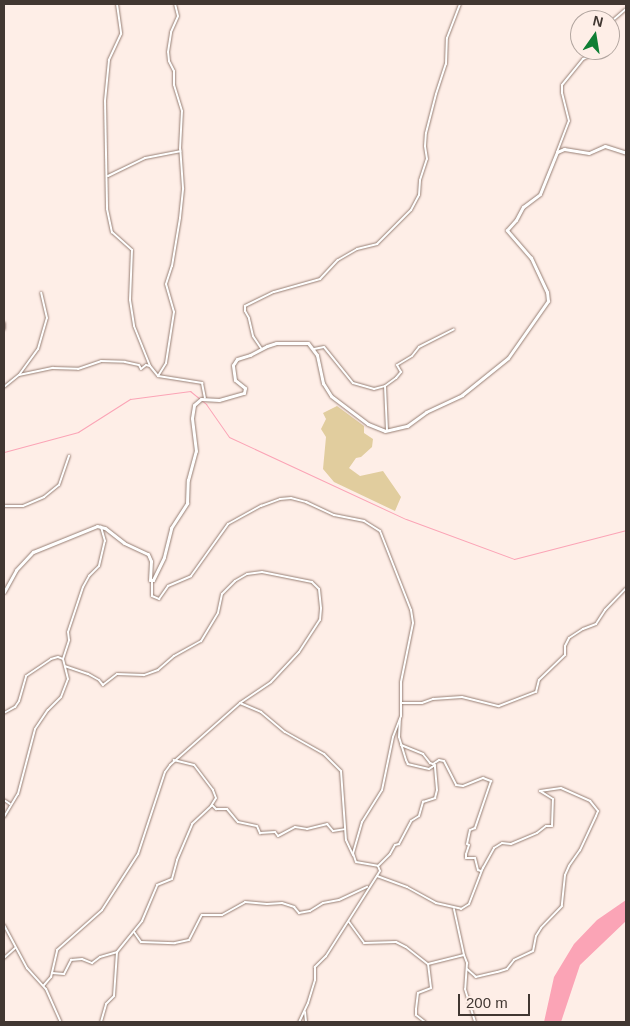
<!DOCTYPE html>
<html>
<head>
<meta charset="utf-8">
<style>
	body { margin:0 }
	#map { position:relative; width:630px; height:1026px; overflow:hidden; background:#feeee7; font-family:Arial,sans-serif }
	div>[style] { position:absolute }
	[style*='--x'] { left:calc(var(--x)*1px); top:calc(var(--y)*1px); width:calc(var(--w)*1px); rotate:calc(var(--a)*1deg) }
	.green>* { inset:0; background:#e1cd9e }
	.water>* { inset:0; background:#fba4b6 }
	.stream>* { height:1px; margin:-0.5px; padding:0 0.5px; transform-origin:0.5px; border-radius:0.5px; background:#fba4b6 }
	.roads { filter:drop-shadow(0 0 1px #977f74) drop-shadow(0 0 1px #977f74) }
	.minor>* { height:2px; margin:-1px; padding:0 1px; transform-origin:1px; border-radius:1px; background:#fff }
	.secondary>* { height:3px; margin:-1.5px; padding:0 1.5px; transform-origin:1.5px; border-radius:1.5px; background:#fff }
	span { translate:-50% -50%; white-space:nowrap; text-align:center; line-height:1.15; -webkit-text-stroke:4.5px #feeee7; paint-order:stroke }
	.frame { position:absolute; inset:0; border:5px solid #413732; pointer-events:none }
	.north { position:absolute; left:570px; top:10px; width:50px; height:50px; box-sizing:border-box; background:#feeee7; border:1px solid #b2a59f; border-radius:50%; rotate:13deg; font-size:14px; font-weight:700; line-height:20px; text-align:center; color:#413732 }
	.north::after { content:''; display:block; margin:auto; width:18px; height:22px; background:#0f7e34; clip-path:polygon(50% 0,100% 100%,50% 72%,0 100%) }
	.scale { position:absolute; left:458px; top:994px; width:72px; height:22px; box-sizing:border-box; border:2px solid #413732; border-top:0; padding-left:6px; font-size:15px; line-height:18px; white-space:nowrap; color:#413732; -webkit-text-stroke:4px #feeee7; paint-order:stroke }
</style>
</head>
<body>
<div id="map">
	<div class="green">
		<div style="clip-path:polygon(337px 406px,364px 426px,364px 433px,373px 439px,372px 447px,361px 457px,356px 458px,349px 468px,360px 476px,383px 471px,401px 497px,395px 511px,334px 482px,323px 469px,326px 437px,321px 429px,326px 419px,323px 413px)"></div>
	</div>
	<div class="water">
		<div style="clip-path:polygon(626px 900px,626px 921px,580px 965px,561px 1022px,544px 1022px,554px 977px,574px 944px,597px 920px)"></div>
	</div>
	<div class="stream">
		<div style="--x:4;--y:452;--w:77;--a:-15.1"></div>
		<div style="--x:78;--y:432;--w:62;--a:-32.4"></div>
		<div style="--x:130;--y:399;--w:61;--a:-7.6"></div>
		<div style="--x:190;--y:391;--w:21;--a:39"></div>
		<div style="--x:206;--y:404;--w:40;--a:55.1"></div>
		<div style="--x:229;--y:437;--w:195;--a:24.9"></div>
		<div style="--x:406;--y:519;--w:115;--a:20.3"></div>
		<div style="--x:514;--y:559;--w:116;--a:-14.5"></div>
	</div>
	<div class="roads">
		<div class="minor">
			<div style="--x:117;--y:4;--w:30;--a:82"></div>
			<div style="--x:121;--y:34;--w:29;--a:115"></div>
			<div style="--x:109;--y:60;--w:41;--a:95.6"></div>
			<div style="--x:105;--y:101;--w:108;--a:88.9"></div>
			<div style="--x:107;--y:209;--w:24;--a:78"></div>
			<div style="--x:112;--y:232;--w:27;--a:42"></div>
			<div style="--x:132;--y:250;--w:50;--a:92.3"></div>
			<div style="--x:130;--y:300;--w:26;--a:81"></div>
			<div style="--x:134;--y:326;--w:43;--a:68.2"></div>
			<div style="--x:610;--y:31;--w:10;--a:-79"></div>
			<div style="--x:612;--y:21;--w:18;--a:-41"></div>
			<div style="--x:557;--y:152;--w:33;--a:-69"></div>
			<div style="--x:569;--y:121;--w:29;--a:-104"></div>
			<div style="--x:562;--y:93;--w:8;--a:-90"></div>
			<div style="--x:562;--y:85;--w:33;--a:-51"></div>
			<div style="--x:583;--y:59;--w:21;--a:-25"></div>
			<div style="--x:108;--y:176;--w:41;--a:-25.9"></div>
			<div style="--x:145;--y:158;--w:36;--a:-11"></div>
			<div style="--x:4;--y:323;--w:6;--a:90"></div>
			<div style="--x:261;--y:348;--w:14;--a:-124"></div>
			<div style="--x:253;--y:336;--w:18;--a:-103"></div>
			<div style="--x:249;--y:318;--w:8;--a:-120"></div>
			<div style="--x:245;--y:311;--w:5;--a:-90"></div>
			<div style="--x:245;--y:306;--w:32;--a:-26"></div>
			<div style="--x:274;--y:292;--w:48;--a:-15.8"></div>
			<div style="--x:320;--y:279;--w:26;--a:-47"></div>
			<div style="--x:338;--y:260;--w:22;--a:-30"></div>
			<div style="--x:357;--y:249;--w:21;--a:-14"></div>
			<div style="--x:377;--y:244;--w:48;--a:-45"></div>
			<div style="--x:411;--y:210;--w:17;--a:-62"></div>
			<div style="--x:419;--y:195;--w:15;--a:-86"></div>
			<div style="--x:420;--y:180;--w:22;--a:-72"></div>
			<div style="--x:427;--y:159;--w:13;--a:-99"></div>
			<div style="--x:425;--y:146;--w:13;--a:-86"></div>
			<div style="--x:426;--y:133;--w:40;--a:-75.6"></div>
			<div style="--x:436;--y:94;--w:32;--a:-72"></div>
			<div style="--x:446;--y:64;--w:26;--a:-88"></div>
			<div style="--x:447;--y:38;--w:36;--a:-69"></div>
			<div style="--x:314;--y:349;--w:10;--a:-11"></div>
			<div style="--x:324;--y:347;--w:46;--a:51.1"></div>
			<div style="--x:353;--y:383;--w:22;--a:16"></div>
			<div style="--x:374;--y:389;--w:11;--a:-15"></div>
			<div style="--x:385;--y:386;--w:14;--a:-36"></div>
			<div style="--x:396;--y:378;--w:8;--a:-50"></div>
			<div style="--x:401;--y:372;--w:8;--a:-120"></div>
			<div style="--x:397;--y:365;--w:17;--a:-31"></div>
			<div style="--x:412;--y:356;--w:11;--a:-52"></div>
			<div style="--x:419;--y:347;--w:39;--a:-27"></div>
			<div style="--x:19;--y:375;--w:35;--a:-12"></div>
			<div style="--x:53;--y:368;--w:25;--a:2"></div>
			<div style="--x:78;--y:369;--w:24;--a:-19"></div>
			<div style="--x:101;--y:361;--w:24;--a:2"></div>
			<div style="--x:125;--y:362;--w:14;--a:12"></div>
			<div style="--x:139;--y:365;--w:4;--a:63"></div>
			<div style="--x:141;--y:369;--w:6;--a:-39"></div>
			<div style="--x:146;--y:365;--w:4;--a:14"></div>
			<div style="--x:150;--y:366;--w:13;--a:51"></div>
			<div style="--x:158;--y:376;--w:45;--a:9"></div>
			<div style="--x:202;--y:383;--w:15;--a:79"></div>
			<div style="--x:158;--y:376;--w:15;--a:-58"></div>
			<div style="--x:166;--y:363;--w:52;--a:-81.1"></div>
			<div style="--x:174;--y:312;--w:29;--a:-106"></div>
			<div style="--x:166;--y:284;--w:19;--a:-72"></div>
			<div style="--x:172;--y:266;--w:49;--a:-80.5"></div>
			<div style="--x:180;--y:218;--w:30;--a:-84"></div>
			<div style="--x:183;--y:188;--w:39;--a:-94"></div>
			<div style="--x:180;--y:149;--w:38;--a:-87"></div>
			<div style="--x:182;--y:111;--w:27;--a:-107"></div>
			<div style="--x:174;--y:85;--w:14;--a:-90"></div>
			<div style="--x:174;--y:71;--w:11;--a:-117"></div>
			<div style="--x:169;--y:61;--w:9;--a:-96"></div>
			<div style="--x:168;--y:52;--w:20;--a:-81"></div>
			<div style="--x:171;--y:32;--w:17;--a:-66"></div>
			<div style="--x:178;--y:16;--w:12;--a:-104"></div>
			<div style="--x:385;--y:386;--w:44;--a:87.4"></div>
			<div style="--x:4;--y:387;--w:19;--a:-39"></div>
			<div style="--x:19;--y:375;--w:32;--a:-54"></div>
			<div style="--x:38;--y:349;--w:32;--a:-74"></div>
			<div style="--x:47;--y:318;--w:26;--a:-103"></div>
			<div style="--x:4;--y:506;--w:19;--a:0"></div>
			<div style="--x:23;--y:506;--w:23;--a:-23"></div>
			<div style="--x:44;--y:497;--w:19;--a:-39"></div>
			<div style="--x:59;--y:485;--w:31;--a:-71"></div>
			<div style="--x:152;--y:581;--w:15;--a:90"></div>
			<div style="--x:152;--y:596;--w:8;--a:23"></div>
			<div style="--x:159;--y:599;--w:16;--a:-55"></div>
			<div style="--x:168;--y:586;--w:25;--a:-23"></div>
			<div style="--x:191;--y:576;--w:64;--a:-54.6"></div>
			<div style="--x:228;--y:524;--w:38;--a:-29"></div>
			<div style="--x:261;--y:506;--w:20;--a:-20"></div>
			<div style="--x:280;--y:499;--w:11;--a:-5"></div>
			<div style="--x:291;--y:498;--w:16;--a:15"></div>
			<div style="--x:306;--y:502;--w:31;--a:25"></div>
			<div style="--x:334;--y:515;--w:31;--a:11"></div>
			<div style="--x:364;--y:521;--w:19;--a:32"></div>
			<div style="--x:380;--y:531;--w:85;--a:68.6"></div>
			<div style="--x:411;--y:610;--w:13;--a:81"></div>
			<div style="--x:413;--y:623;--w:60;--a:101.5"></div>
			<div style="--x:401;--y:682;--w:34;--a:90"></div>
			<div style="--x:401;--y:716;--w:22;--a:111"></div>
			<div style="--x:393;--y:737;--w:54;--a:101.7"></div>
			<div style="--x:382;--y:790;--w:38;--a:122"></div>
			<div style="--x:362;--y:822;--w:32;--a:106"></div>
			<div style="--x:353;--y:853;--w:9;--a:72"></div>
			<div style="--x:356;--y:862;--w:22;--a:10"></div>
			<div style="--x:378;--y:866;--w:5;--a:68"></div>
			<div style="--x:380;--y:871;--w:101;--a:122.4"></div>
			<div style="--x:326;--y:956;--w:16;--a:135"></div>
			<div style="--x:315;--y:967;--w:13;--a:90"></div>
			<div style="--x:315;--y:980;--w:24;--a:107"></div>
			<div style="--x:308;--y:1003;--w:21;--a:115"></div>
			<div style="--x:240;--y:703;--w:23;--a:23"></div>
			<div style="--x:261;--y:712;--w:31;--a:40"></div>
			<div style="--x:285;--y:732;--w:45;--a:29.4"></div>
			<div style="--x:324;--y:754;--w:24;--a:45"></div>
			<div style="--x:341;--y:771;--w:69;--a:85.9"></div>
			<div style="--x:346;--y:840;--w:17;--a:65"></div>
			<div style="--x:401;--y:703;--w:21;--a:0"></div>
			<div style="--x:422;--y:703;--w:12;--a:-20"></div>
			<div style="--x:433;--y:699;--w:29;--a:-4"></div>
			<div style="--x:462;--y:697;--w:38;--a:14"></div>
			<div style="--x:499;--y:706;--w:40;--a:-21"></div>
			<div style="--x:536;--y:692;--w:12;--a:-76"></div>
			<div style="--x:539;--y:680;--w:36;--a:-44"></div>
			<div style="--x:565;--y:655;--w:9;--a:-90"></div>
			<div style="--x:565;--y:646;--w:9;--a:-63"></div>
			<div style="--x:569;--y:638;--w:17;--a:-33"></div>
			<div style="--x:583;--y:629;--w:14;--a:-21"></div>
			<div style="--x:596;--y:624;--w:17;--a:-57"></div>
			<div style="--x:605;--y:610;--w:30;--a:-46"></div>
			<div style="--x:4;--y:713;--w:13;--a:-29"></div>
			<div style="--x:15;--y:707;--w:7;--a:-56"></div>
			<div style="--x:19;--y:701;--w:26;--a:-74"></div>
			<div style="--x:26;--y:676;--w:30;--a:-34"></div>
			<div style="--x:51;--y:659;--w:7;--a:-16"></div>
			<div style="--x:58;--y:657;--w:5;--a:22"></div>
			<div style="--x:401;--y:745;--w:24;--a:22"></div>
			<div style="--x:423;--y:754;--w:11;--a:52"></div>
			<div style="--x:430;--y:763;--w:3;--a:18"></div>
			<div style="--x:433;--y:764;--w:7;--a:-34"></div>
			<div style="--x:439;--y:760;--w:5;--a:11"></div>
			<div style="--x:444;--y:761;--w:27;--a:63"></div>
			<div style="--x:456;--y:785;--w:7;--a:8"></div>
			<div style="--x:463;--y:786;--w:22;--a:-22"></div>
			<div style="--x:483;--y:778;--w:9;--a:21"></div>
			<div style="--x:491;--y:781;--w:50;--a:108.8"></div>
			<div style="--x:475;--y:828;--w:5;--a:158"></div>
			<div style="--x:470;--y:830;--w:14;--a:102"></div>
			<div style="--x:467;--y:844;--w:2;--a:27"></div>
			<div style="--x:469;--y:845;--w:9;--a:108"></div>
			<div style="--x:466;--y:854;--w:4;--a:90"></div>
			<div style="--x:466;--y:858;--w:9;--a:0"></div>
			<div style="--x:475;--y:858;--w:12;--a:76"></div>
			<div style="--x:478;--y:870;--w:3;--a:18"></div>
			<div style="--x:4;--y:800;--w:7;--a:34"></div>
			<div style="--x:212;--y:805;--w:6;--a:45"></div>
			<div style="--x:216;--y:809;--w:11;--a:0"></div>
			<div style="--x:227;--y:809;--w:17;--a:50"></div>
			<div style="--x:238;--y:822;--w:19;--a:12"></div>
			<div style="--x:257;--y:826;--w:8;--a:67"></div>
			<div style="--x:260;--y:833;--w:15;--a:-4"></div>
			<div style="--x:275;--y:832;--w:5;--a:53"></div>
			<div style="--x:278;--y:836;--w:19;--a:-28"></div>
			<div style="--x:295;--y:827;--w:12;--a:9"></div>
			<div style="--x:307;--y:829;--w:21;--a:-14"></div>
			<div style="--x:327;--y:824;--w:9;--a:49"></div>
			<div style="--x:333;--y:831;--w:12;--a:-9"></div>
			<div style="--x:4;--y:817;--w:27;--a:-59"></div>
			<div style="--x:18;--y:794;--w:67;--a:-75.3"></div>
			<div style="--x:35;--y:729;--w:23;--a:-56"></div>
			<div style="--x:48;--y:710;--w:18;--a:-45"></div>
			<div style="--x:61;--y:697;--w:19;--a:-69"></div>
			<div style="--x:68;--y:679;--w:21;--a:-104"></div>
			<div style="--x:63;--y:659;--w:20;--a:-72"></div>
			<div style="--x:69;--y:640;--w:8;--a:-97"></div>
			<div style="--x:68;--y:632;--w:47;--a:-71.6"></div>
			<div style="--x:83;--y:587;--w:13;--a:-61"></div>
			<div style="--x:89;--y:576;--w:14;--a:-45"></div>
			<div style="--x:99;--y:566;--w:26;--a:-77"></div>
			<div style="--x:105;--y:541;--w:15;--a:-106"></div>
			<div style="--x:378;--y:866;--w:17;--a:-45"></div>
			<div style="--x:390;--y:854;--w:10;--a:-61"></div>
			<div style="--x:395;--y:845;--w:4;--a:-14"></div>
			<div style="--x:399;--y:844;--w:26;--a:-62"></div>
			<div style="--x:411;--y:821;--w:9;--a:-32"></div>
			<div style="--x:419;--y:816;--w:15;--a:-74"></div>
			<div style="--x:423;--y:802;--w:13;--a:-18"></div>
			<div style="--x:435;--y:798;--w:8;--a:-76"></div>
			<div style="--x:437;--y:790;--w:25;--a:-95"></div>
			<div style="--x:435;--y:765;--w:7;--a:146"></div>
			<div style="--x:429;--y:769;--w:22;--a:-167"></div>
			<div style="--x:408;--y:764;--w:4;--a:-117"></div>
			<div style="--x:406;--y:760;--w:24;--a:-107"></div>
			<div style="--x:399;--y:737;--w:18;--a:-87"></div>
			<div style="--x:377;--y:876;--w:32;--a:20"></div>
			<div style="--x:407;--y:887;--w:33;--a:29"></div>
			<div style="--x:436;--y:903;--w:26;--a:13"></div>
			<div style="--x:461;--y:909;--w:9;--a:-32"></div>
			<div style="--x:469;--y:904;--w:39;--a:-69"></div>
			<div style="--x:483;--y:868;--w:23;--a:-61"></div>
			<div style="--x:494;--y:848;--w:9;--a:-32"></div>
			<div style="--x:502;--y:843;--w:9;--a:6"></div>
			<div style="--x:511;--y:844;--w:28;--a:-23"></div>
			<div style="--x:537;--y:833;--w:11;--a:-38"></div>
			<div style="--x:546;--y:826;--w:6;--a:0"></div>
			<div style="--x:552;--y:826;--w:27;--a:-88"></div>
			<div style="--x:553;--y:799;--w:15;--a:-148"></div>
			<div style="--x:540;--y:791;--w:21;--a:-8"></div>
			<div style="--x:561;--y:788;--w:32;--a:24"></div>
			<div style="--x:590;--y:801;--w:13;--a:51"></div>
			<div style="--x:598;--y:811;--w:5;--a:112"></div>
			<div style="--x:596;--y:816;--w:38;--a:115"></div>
			<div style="--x:580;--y:850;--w:19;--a:125"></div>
			<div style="--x:569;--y:866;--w:10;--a:114"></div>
			<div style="--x:565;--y:875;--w:31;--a:96"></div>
			<div style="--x:562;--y:906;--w:30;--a:134"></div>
			<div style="--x:541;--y:928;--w:9;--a:122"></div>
			<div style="--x:536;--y:936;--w:15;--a:101"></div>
			<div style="--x:533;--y:951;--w:21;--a:155"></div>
			<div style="--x:514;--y:960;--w:11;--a:128"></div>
			<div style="--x:507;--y:969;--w:10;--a:163"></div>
			<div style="--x:497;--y:972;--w:22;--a:167"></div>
			<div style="--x:476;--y:977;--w:12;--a:-138"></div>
			<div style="--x:349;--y:922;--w:26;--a:54"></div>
			<div style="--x:364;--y:943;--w:32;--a:-2"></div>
			<div style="--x:396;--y:942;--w:11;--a:27"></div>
			<div style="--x:406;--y:947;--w:28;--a:38"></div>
			<div style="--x:4;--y:925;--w:49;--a:61.9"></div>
			<div style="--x:27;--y:968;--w:28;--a:48"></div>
			<div style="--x:46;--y:989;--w:36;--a:66"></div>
			<div style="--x:134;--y:932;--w:12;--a:55"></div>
			<div style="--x:141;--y:942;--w:34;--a:2"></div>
			<div style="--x:175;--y:943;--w:14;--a:-12"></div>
			<div style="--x:189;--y:940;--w:28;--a:-63"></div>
			<div style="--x:202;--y:915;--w:20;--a:0"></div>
			<div style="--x:222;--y:915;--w:26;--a:-29"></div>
			<div style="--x:245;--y:902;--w:22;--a:5"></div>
			<div style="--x:267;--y:904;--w:15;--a:-4"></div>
			<div style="--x:282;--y:903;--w:13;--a:18"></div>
			<div style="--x:294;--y:907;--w:8;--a:50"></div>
			<div style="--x:299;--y:913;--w:11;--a:-10"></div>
			<div style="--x:310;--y:911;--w:15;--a:-32"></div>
			<div style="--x:323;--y:903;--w:16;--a:-11"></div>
			<div style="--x:339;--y:900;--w:31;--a:-25"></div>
			<div style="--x:464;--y:955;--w:9;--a:69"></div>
			<div style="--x:467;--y:963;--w:26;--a:94"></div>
			<div style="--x:465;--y:989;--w:34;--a:73"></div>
			<div style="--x:4;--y:958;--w:15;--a:-42"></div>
			<div style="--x:52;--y:973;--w:12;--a:5"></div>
			<div style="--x:64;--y:974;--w:16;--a:-63"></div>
			<div style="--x:71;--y:960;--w:11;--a:-5"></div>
			<div style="--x:82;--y:959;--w:11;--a:22"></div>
			<div style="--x:92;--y:963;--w:10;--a:-37"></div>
			<div style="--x:100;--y:957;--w:18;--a:-16"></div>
			<div style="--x:44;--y:985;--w:11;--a:-49"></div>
			<div style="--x:51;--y:977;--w:28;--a:-77"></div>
			<div style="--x:57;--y:950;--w:60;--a:-41.6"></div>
			<div style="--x:102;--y:910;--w:67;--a:-57.3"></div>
			<div style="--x:138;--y:854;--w:86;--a:-71.8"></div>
			<div style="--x:165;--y:772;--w:9;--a:-54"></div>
			<div style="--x:170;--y:765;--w:94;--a:-41.5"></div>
			<div style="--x:240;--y:703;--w:37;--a:-34"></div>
			<div style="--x:271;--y:682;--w:41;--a:-47"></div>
			<div style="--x:299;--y:652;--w:38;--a:-57"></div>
			<div style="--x:320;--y:620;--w:12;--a:-85"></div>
			<div style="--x:321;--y:608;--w:19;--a:-96"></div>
			<div style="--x:319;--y:589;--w:10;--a:-135"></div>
			<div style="--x:312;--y:582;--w:51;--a:-168.7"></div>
			<div style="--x:262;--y:572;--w:15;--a:172"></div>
			<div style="--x:247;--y:574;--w:14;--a:150"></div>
			<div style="--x:235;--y:581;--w:18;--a:135"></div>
			<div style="--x:222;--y:594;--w:19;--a:102"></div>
			<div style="--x:218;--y:613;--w:33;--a:121"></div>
			<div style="--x:201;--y:641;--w:31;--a:151"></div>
			<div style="--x:174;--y:656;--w:21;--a:139"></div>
			<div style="--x:158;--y:670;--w:15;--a:160"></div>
			<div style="--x:144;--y:675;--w:27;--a:-178"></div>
			<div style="--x:117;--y:674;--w:18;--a:142"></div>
			<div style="--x:103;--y:685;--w:6;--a:-129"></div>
			<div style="--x:99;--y:680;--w:13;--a:-151"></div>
			<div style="--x:88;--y:674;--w:24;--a:-161"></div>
			<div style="--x:305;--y:1012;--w:10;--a:84"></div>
			<div style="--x:101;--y:1022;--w:19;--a:-74"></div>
			<div style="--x:106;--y:1004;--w:11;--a:-45"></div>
			<div style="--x:114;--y:996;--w:44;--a:-86.1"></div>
			<div style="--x:117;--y:952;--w:40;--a:-51"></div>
			<div style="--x:142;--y:921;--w:39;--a:-67"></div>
			<div style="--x:157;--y:885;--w:16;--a:-22"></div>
			<div style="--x:172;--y:879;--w:20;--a:-75"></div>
			<div style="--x:177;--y:860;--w:39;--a:-67"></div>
			<div style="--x:192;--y:824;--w:26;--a:-43"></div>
			<div style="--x:211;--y:806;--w:9;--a:-58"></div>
			<div style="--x:216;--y:798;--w:9;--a:-111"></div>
			<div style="--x:213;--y:790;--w:31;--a:-127"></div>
			<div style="--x:194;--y:765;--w:21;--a:-166"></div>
			<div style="--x:425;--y:1022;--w:11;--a:-142"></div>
			<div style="--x:416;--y:1015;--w:6;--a:-90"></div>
			<div style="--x:416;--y:1009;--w:16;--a:-83"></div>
			<div style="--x:418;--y:993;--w:14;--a:-21"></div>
			<div style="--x:431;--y:988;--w:24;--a:-97"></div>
			<div style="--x:428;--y:964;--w:37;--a:-14"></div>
			<div style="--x:464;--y:955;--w:47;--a:-102.3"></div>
		</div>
		<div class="secondary">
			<div style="--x:4;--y:592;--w:25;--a:-61"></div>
			<div style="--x:16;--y:570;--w:25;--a:-47"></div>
			<div style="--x:33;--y:552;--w:69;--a:-22.1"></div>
			<div style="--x:97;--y:526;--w:8;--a:14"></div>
			<div style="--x:105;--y:528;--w:24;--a:38"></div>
			<div style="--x:124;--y:543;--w:26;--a:25"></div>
			<div style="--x:148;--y:554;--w:8;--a:67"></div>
			<div style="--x:151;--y:561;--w:19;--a:93"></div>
			<div style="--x:150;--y:580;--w:3;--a:0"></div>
			<div style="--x:153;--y:580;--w:25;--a:-64"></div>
			<div style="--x:164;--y:557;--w:30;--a:-76"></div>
			<div style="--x:171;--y:528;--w:30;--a:-57"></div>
			<div style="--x:187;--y:503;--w:23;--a:-88"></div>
			<div style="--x:188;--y:480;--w:30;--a:-75"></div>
			<div style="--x:196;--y:451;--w:33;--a:-97"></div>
			<div style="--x:192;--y:418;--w:13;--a:-81"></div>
			<div style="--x:194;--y:405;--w:9;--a:-41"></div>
			<div style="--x:201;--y:399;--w:18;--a:3"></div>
			<div style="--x:219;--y:400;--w:26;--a:-16"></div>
			<div style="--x:244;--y:393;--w:5;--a:-79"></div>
			<div style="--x:245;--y:388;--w:13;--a:-141"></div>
			<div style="--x:235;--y:380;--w:15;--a:-98"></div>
			<div style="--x:233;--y:365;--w:7;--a:-56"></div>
			<div style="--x:237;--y:359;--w:14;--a:-17"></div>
			<div style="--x:250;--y:355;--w:19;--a:-28"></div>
			<div style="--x:267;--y:346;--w:9;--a:-18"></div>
			<div style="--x:276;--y:343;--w:32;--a:0"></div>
			<div style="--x:308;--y:343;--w:15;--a:53"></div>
			<div style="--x:317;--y:355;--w:29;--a:78"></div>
			<div style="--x:323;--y:383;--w:15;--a:58"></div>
			<div style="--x:331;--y:396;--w:46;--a:37.1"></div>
			<div style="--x:368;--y:424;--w:18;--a:22"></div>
			<div style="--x:385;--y:431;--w:23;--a:-13"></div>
			<div style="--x:407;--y:426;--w:24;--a:-36"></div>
			<div style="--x:426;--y:412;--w:40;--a:-25"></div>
			<div style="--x:462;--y:395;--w:59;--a:-38.8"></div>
			<div style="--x:508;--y:358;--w:70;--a:-54.9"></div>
			<div style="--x:548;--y:301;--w:9;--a:-96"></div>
			<div style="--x:547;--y:292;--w:38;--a:-115"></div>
			<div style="--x:531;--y:258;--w:37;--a:-131"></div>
			<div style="--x:507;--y:230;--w:13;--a:-48"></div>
			<div style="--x:516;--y:220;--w:15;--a:-62"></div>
			<div style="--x:523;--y:207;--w:21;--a:-37"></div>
			<div style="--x:540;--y:194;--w:45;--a:-68"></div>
			<div style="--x:557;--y:152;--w:8;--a:-23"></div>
			<div style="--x:564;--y:149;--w:25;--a:9"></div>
			<div style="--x:589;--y:153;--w:17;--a:-24"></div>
			<div style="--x:605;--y:146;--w:22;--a:18"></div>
		</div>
	</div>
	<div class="frame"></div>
	<div class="north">N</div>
	<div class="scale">200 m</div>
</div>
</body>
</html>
